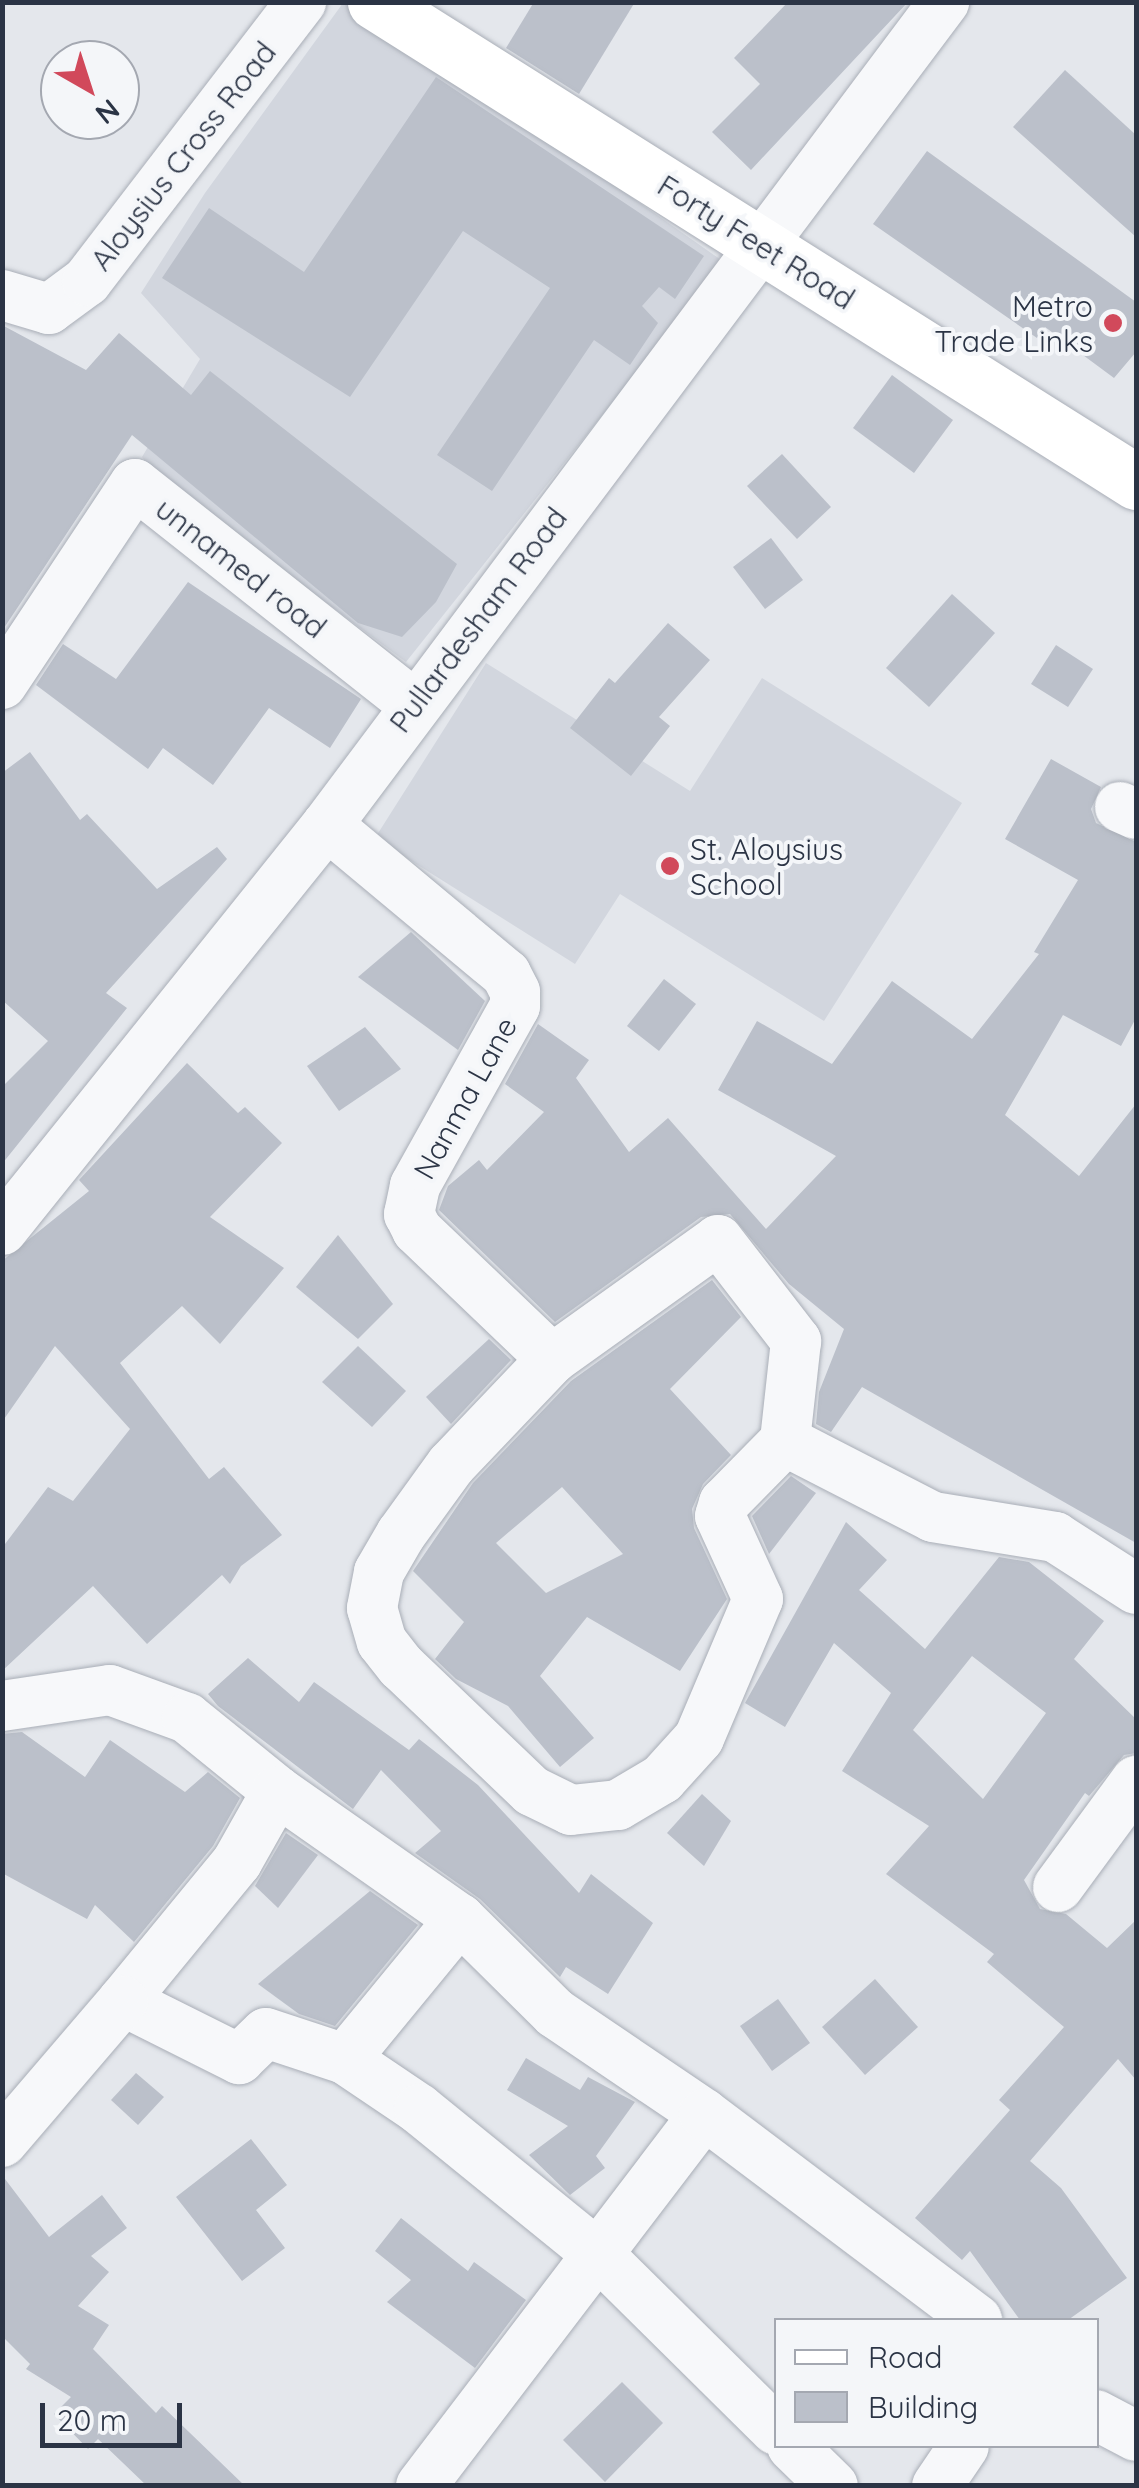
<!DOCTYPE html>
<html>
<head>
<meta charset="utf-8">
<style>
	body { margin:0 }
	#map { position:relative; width:1139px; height:2488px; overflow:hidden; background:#e4e7ec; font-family:Quicksand,sans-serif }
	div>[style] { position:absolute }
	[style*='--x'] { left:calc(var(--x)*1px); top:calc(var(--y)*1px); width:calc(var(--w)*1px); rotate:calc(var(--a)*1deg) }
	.built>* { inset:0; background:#d2d6de }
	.building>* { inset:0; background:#bbc0ca }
	.roads { filter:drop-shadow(0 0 2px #a9aeb7) drop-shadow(0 0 2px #a9aeb7) }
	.street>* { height:50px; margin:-25px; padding:0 25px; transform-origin:25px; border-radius:25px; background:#f7f8fa }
	.secondary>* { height:55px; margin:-27.5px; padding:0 27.5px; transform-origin:27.5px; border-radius:27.5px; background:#fff }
	.dots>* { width:28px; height:28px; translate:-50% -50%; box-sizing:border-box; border:5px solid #f4f6f9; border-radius:50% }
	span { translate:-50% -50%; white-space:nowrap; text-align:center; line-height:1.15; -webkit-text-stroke:8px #f4f6f9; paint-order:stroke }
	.street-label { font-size:30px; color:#2b3445 }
	.poi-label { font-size:30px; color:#2b3445 }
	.right { translate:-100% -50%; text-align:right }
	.left { translate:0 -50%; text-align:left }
	.frame { position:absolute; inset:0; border:5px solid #2b3445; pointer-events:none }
	.legend { position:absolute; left:774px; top:2318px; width:325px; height:130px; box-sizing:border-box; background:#f4f6f9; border:2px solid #a4a8b1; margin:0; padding:12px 18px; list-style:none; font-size:30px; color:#2b3445 }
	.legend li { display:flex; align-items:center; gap:20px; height:50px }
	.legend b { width:50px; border:2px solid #a4a8b1 }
	.north { position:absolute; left:40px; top:40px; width:100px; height:100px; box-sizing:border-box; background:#f4f6f9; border:2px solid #a4a8b1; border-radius:50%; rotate:141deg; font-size:28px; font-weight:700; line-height:40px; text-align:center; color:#2b3445 }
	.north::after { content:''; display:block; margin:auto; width:35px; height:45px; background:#d1495b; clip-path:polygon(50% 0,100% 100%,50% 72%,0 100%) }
	.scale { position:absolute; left:40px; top:2403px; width:142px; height:45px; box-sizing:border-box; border:5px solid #2b3445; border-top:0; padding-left:12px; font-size:30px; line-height:35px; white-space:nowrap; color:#2b3445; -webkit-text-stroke:8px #f4f6f9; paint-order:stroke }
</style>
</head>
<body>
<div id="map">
	<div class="built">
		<div style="clip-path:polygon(343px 3px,354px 3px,724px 262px,406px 662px,161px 480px,142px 457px,200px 359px,141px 293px,205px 193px)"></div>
		<div style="clip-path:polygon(486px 663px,690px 791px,762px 678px,962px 803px,824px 1021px,620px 894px,575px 964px,375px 838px)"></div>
	</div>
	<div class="building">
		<div style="clip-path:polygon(534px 2px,635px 2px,579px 94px,506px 48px)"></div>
		<div style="clip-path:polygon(788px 2px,908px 2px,751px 170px,712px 132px,760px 84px,734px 58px)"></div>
		<div style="clip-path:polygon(1065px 70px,1136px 135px,1136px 237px,1013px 127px)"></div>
		<div style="clip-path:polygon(436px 77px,704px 256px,675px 299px,659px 287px,642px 306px,658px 323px,630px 365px,594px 340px,492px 491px,437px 455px,550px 288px,463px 231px,350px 397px,162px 278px,209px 208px,304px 272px)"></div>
		<div style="clip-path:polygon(927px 151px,1136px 302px,1136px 352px,1114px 378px,1045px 327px,1037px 338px,873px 224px)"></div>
		<div style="clip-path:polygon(2px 325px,86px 370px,119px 333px,191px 395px,210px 371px,457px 564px,436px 602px,402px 637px,358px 623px,132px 435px,2px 631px)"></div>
		<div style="clip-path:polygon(892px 375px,953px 420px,914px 473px,853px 428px)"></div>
		<div style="clip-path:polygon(782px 454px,831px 507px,797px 539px,747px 486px)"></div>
		<div style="clip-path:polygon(771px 538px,803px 580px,765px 609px,733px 567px)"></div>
		<div style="clip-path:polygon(188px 582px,361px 699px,330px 748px,269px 708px,213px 785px,163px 748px,148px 769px,36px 685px,63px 644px,116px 679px)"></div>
		<div style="clip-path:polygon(952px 594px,995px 633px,929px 707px,886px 668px)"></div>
		<div style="clip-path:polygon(668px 623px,710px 660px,659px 717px,670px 726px,631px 776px,570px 728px,609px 678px,615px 683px)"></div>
		<div style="clip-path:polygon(1056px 645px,1093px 669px,1068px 707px,1031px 684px)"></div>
		<div style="clip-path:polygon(30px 752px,80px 820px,87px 814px,157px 889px,217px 847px,227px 859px,106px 993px,127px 1008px,2px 1164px,2px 1087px,48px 1041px,2px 1000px,2px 773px)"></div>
		<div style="clip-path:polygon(1051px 759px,1101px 787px,1091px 809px,1096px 823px,1136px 842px,1136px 1018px,1121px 1046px,1063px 1015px,1005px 1115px,1079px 1176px,1136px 1104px,1136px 1543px,862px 1387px,831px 1432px,816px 1424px,819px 1392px,844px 1329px,789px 1284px,730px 1214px,701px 1217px,555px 1322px,439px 1210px,448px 1186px,479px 1160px,487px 1170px,544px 1112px,505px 1084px,538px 1024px,589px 1060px,576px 1078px,629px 1152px,668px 1118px,766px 1229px,836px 1156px,718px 1090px,757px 1021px,832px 1064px,892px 981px,972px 1039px,1039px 954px,1034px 952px,1078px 880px,1005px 839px)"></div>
		<div style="clip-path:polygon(411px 932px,485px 1001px,458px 1050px,358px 977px)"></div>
		<div style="clip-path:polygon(664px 979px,696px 1004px,659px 1051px,627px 1026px)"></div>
		<div style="clip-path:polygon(365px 1027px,401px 1069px,339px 1111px,307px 1066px)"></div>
		<div style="clip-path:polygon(187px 1063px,238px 1113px,245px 1107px,282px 1143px,210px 1217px,284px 1268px,220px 1344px,182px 1306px,120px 1363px,209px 1479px,224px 1467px,282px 1535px,241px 1566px,230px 1584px,222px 1575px,147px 1644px,93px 1586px,2px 1671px,2px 1548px,48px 1487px,73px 1501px,130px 1429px,55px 1346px,2px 1422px,2px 1261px,89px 1191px,79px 1180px)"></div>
		<div style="clip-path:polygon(338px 1235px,393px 1304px,358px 1339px,296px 1287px)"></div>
		<div style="clip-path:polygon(evenodd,712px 1280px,741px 1317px,670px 1389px,731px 1455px,703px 1484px,692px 1509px,694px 1528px,727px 1599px,680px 1671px,587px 1617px,540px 1676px,594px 1738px,560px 1767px,508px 1706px,456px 1679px,435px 1659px,464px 1622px,413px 1571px,473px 1483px,571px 1381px,712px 1280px,562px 1487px,623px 1554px,546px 1593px,496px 1543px,562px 1487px)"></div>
		<div style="clip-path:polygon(489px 1339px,511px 1360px,451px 1424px,426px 1397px)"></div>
		<div style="clip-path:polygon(358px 1346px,406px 1391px,372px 1427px,322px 1382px)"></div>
		<div style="clip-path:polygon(791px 1476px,816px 1493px,769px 1554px,752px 1516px)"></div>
		<div style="clip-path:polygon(evenodd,846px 1522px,887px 1560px,859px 1590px,925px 1649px,999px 1557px,1029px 1562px,1104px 1621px,1074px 1659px,1136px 1719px,1136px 1753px,1124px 1755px,1089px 1796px,1085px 1793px,1024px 1880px,1040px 1909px,1066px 1914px,1107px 1948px,1136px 1920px,1136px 2080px,1118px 2059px,1030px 2161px,1061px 2188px,1127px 2278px,1068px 2320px,1020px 2320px,970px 2251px,962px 2260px,915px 2218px,1010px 2110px,999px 2100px,1064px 2027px,987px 1962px,994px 1954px,886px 1874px,929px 1826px,842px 1771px,891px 1693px,834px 1643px,785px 1727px,745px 1703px,846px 1522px,972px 1656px,1046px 1713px,983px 1799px,913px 1730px,972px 1656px)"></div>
		<div style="clip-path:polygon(248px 1658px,299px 1702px,314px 1682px,409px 1750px,419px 1739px,478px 1785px,579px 1893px,591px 1874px,653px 1923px,608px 1994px,566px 1967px,560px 1977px,480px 1899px,415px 1853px,441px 1831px,381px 1770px,353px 1809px,218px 1706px,208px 1694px)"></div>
		<div style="clip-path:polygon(22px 1732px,85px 1777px,110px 1740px,185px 1792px,208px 1772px,240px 1798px,213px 1846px,134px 1942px,95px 1905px,87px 1919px,2px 1873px,2px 1734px)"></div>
		<div style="clip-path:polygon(702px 1794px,731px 1821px,704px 1866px,667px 1833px)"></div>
		<div style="clip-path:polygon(286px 1833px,318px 1855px,278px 1908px,255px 1886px)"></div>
		<div style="clip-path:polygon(370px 1891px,418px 1925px,335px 2026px,299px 2014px,258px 1984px)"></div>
		<div style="clip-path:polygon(875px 1979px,918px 2027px,865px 2075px,822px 2027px)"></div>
		<div style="clip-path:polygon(778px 1999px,810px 2043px,772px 2071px,740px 2026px)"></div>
		<div style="clip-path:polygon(526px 2058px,580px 2090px,588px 2077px,635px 2102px,596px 2156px,605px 2168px,570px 2195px,529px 2155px,568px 2126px,507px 2090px)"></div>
		<div style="clip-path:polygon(136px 2073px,164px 2097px,138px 2125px,111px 2100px)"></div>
		<div style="clip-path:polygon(251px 2139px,287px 2185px,256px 2210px,285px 2248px,242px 2281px,176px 2197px)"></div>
		<div style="clip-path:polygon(2px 2175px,49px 2237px,102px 2195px,127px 2228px,91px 2256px,109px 2272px,78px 2306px,109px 2325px,93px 2349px,156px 2413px,162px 2406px,245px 2486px,147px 2486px,98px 2439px,88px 2449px,54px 2414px,71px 2397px,26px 2369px,30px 2364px,2px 2336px)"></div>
		<div style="clip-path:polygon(401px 2218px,468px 2271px,474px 2262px,526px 2300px,475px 2368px,387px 2302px,411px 2280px,375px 2251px)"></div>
		<div style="clip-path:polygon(622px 2382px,663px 2423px,605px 2482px,563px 2440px)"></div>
	</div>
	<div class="roads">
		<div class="street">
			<div style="--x:2;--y:295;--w:49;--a:16.6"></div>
			<div style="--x:49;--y:309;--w:47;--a:-36.4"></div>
			<div style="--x:87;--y:281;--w:352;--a:-52.5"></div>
			<div style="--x:2;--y:684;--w:240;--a:-56.4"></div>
			<div style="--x:135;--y:484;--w:357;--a:38.3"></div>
			<div style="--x:1120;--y:807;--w:17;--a:24"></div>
			<div style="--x:327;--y:825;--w:233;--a:39.8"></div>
			<div style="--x:506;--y:974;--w:20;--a:63"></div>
			<div style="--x:515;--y:992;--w:14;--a:90"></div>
			<div style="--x:515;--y:1006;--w:206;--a:119.1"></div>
			<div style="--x:415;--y:1186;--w:29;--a:102"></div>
			<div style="--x:409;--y:1214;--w:18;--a:63"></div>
			<div style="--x:417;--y:1230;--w:187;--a:43.7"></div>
			<div style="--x:552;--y:1359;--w:204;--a:-35.6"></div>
			<div style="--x:718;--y:1240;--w:128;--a:52.3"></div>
			<div style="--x:796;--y:1341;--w:101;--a:96.3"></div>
			<div style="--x:785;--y:1441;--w:166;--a:27.2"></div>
			<div style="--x:933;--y:1517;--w:124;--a:9.3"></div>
			<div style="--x:1055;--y:1537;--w:96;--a:32.7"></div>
			<div style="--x:2;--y:1230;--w:519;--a:-51.25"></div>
			<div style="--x:327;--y:825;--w:1029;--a:-53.14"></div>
			<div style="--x:552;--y:1359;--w:146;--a:133.6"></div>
			<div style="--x:451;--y:1465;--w:85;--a:125.9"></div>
			<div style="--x:401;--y:1534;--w:44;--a:120.1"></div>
			<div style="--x:379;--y:1572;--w:37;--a:101"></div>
			<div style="--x:372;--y:1608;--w:35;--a:74"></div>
			<div style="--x:382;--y:1642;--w:31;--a:52"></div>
			<div style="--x:401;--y:1666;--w:181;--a:43.7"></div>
			<div style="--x:532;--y:1791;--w:43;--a:26"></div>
			<div style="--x:571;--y:1810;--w:47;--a:-6.1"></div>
			<div style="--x:618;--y:1805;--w:51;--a:-30.6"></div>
			<div style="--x:662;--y:1779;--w:55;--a:-47.9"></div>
			<div style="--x:699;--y:1738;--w:151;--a:-67"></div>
			<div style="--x:758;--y:1599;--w:91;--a:-114.6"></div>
			<div style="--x:720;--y:1516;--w:14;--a:-73"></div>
			<div style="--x:724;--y:1503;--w:87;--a:-45.5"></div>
			<div style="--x:2;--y:1706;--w:109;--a:-8.4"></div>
			<div style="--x:110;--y:1690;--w:82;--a:20"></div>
			<div style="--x:187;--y:1718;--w:116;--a:39"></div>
			<div style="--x:277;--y:1791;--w:223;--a:35"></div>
			<div style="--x:460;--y:1919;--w:181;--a:129.4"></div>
			<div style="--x:345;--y:2059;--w:89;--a:34"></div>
			<div style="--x:419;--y:2109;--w:233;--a:39.1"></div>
			<div style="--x:600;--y:2256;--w:247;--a:44.7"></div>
			<div style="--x:277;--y:1791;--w:81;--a:119.4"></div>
			<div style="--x:237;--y:1862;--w:180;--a:129.4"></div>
			<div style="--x:123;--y:2001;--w:130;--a:26.6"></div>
			<div style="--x:239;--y:2059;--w:37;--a:-44"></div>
			<div style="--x:266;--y:2033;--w:83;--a:18.2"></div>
			<div style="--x:1058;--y:1887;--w:132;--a:-53.7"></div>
			<div style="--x:460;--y:1919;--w:134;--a:44.7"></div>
			<div style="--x:555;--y:2013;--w:180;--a:34.1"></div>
			<div style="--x:2;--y:2142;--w:186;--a:-49.4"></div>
			<div style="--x:1096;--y:2415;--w:45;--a:27.7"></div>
			<div style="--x:792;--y:2446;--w:57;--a:44.3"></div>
			<div style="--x:421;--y:2486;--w:467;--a:-52.7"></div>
			<div style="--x:704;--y:2114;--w:342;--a:37"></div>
			<div style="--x:937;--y:2486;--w:48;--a:-56"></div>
		</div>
		<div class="secondary">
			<div style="--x:375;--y:2;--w:900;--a:32.24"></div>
		</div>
	</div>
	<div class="dots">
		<div style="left:1113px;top:323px;background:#d1495b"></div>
		<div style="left:670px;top:866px;background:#d1495b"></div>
	</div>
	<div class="street-label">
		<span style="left:183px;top:156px;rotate:-52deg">Aloysius Cross Road</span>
		<span style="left:756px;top:242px;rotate:32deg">Forty Feet Road</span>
		<span style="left:241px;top:568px;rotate:38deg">unnamed road</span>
		<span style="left:478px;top:620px;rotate:-53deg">Pullardesham Road</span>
		<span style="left:465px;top:1098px;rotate:-61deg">Nanma Lane</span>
	</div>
	<div class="poi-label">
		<span class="right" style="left:1093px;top:323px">Metro<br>Trade Links</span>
		<span class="left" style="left:690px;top:866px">St. Aloysius<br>School</span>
	</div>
	<div class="frame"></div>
	<ul class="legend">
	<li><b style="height:12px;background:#fff"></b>Road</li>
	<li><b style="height:28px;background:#bbc0ca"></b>Building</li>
	</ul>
	<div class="north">N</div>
	<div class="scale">20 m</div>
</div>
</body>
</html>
